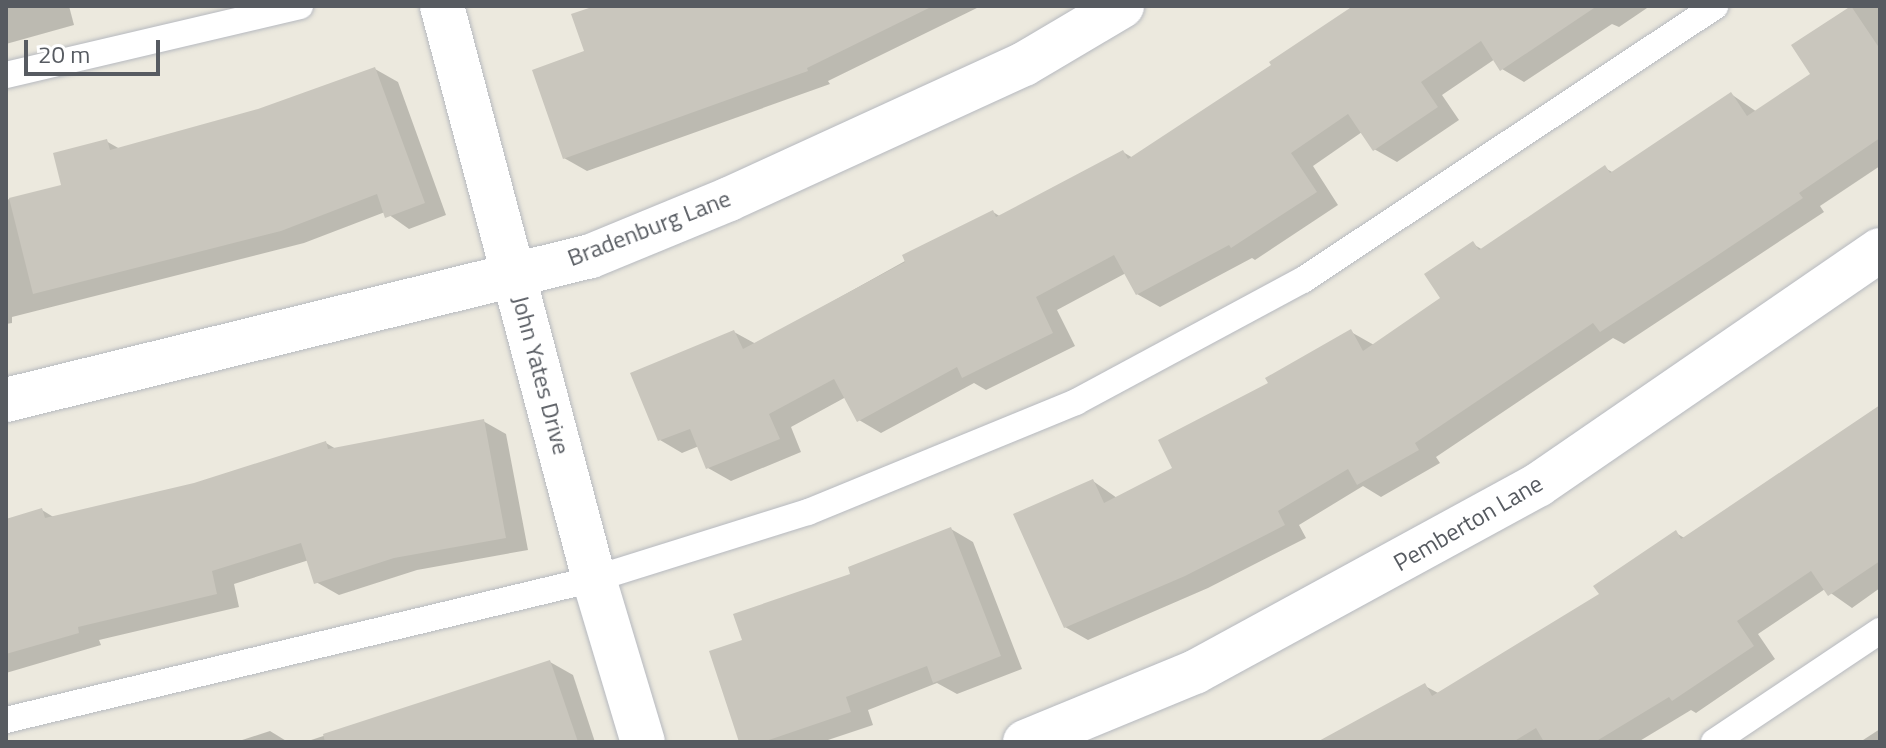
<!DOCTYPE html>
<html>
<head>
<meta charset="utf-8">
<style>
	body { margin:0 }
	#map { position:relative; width:1886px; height:748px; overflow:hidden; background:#ece9de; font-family:"Titillium Web",sans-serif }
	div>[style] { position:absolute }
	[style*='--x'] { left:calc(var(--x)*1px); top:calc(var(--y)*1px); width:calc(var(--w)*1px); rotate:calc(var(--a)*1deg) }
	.shadow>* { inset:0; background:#0003 }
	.building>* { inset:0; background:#c9c6bd }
	.roads { filter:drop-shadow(0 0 2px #b6b9bf) drop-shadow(0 0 2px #b6b9bf) }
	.lane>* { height:26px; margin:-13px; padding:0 13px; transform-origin:13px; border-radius:13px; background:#fff }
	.street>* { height:44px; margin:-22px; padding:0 22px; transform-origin:22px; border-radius:22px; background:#fff }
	span { translate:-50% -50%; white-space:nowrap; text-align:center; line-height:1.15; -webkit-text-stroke:7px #fff; paint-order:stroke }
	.street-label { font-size:24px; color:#575b61 }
	.frame { position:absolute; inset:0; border:8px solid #575b61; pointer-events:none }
	.scale { position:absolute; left:24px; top:40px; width:136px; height:36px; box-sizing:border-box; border:4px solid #575b61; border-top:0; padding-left:10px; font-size:24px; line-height:28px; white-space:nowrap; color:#575b61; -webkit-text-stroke:6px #fff; paint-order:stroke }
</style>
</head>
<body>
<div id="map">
	<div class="shadow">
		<div style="clip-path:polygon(6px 6px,69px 6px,74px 25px,6px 44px)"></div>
		<div style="clip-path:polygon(599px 6px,981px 6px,828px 81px,830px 84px,587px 171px,564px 158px)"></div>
		<div style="clip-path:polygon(1360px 6px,1650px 6px,1619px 27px,1612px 24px,1524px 82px,1502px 69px,1495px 59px,1442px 95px,1459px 120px,1397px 162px,1374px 149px,1362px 132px,1313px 166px,1338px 205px,1255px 260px,1252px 258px,1160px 307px,1137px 294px,1126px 273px,1057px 310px,1075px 346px,986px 390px,974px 383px,881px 433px,859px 420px,846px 397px,791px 427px,801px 452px,731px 481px,708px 468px,699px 446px,682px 453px,660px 440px,734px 332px,756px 344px,993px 212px,1001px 217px,1123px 152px,1133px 158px)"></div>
		<div style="clip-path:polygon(1853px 6px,1880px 6px,1880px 166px,1820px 206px,1824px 212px,1624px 344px,1613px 338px,1436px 457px,1440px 463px,1381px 497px,1363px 486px,1299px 525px,1306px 538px,1208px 588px,1088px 640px,1065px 627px,1093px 481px,1117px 498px,1174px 469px,1271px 384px,1351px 332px,1374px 345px,1443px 299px,1473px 244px,1483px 250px,1605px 168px,1614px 173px,1731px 94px,1757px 112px,1812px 74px,1793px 46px)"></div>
		<div style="clip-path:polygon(375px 69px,398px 82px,446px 215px,409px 229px,385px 212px,304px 243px,12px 317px,12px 323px,6px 324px,6px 200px,63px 186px,106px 141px,120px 149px,259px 111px)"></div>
		<div style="clip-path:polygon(1880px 408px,1880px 588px,1852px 608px,1825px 589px,1758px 634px,1775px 659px,1696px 713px,1691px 710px,1638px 742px,1321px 742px,1425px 686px,1440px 694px,1602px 594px,1676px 533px,1686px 539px)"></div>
		<div style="clip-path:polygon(483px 421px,506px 434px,528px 550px,417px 570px,339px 595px,316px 582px,309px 560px,234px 584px,239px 607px,99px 640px,101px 645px,6px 673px,6px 521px,42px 510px,55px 518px,195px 485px,326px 443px,336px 449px)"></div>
		<div style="clip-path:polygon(951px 529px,973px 542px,1022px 669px,957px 694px,937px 683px,868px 710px,873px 725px,822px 742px,741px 742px,744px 641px,853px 576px)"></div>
		<div style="clip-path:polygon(550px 662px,573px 675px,595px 742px,305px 742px)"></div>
		<div style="clip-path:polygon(1880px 729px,1880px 742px,1860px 742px)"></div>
		<div style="clip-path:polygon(270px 731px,288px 742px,236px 742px)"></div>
	</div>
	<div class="building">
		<div style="clip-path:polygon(595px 6px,933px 6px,807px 68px,808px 71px,563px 159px,532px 70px,584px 51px,571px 14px)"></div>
		<div style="clip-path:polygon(1353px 6px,1597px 6px,1500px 71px,1481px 41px,1421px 82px,1438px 107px,1373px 151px,1348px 114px,1291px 153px,1317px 192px,1231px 248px,1229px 245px,1136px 295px,1114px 255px,1036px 297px,1053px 333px,962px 378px,957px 367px,857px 422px,834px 379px,769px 414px,780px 439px,706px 469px,690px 429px,658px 441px,630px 373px,734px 330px,743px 349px,905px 262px,902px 255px,993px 210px,996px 217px,1123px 150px,1128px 159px,1271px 65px,1269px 62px)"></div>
		<div style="clip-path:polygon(1851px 6px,1880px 49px,1880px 138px,1799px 193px,1803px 198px,1712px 259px,1600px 332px,1593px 323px,1415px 443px,1419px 450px,1357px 485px,1348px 469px,1278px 511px,1285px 525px,1185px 576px,1064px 628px,1013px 514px,1093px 479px,1104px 503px,1172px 468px,1158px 440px,1268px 383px,1265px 378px,1351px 329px,1363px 351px,1440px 298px,1424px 274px,1473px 241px,1479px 250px,1605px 165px,1610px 173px,1731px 92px,1747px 116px,1810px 74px,1791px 45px)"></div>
		<div style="clip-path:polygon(375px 67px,425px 203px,385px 218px,377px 194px,281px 231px,33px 294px,9px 198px,61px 185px,53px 153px,107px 139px,110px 150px,258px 109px)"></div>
		<div style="clip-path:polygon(1880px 405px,1880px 561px,1828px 596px,1811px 571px,1737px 621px,1754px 646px,1672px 701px,1669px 697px,1595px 742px,1544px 742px,1536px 728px,1513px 742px,1317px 742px,1425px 683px,1432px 696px,1599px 594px,1593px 586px,1676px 530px,1681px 539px)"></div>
		<div style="clip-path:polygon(484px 419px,506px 538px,394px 558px,314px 584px,301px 543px,212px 571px,217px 594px,78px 627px,79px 633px,6px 654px,6px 519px,42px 508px,45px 518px,194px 483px,326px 441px,328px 449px)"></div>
		<div style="clip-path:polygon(951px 527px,1001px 656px,933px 683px,927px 666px,846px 697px,851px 712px,763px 742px,739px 742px,709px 651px,742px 640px,733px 614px,850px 574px,848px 567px)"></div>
		<div style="clip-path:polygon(550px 660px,578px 742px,325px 742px,323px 734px)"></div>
	</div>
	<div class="roads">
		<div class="lane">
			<div style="--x:6;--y:75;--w:302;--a:-13.2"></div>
			<div style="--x:6;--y:720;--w:605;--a:-13.48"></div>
			<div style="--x:594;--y:579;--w:224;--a:-17.4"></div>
			<div style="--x:808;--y:512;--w:290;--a:-22.3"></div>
			<div style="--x:1076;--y:402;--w:258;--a:-28.3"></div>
			<div style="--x:1303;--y:280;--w:495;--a:-33.6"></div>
			<div style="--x:1714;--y:742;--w:200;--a:-33.8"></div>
		</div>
		<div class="street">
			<div style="--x:442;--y:6;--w:593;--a:75.14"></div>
			<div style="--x:594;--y:579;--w:170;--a:73.3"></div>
			<div style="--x:6;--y:400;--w:602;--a:-13.83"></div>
			<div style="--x:591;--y:256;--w:149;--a:-22.4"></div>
			<div style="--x:729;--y:199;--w:324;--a:-24.6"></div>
			<div style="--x:1024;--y:64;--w:114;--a:-30.6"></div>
			<div style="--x:1025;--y:742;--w:184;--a:-22.4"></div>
			<div style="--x:1195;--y:672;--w:391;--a:-28.6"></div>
			<div style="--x:1538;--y:485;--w:415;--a:-34.5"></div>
		</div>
	</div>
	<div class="street-label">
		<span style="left:649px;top:228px;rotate:-21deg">Bradenburg Lane</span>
		<span style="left:541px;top:375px;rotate:75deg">John Yates Drive</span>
		<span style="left:1468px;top:523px;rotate:-30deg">Pemberton Lane</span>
	</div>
	<div class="frame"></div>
	<div class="scale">20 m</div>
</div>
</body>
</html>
